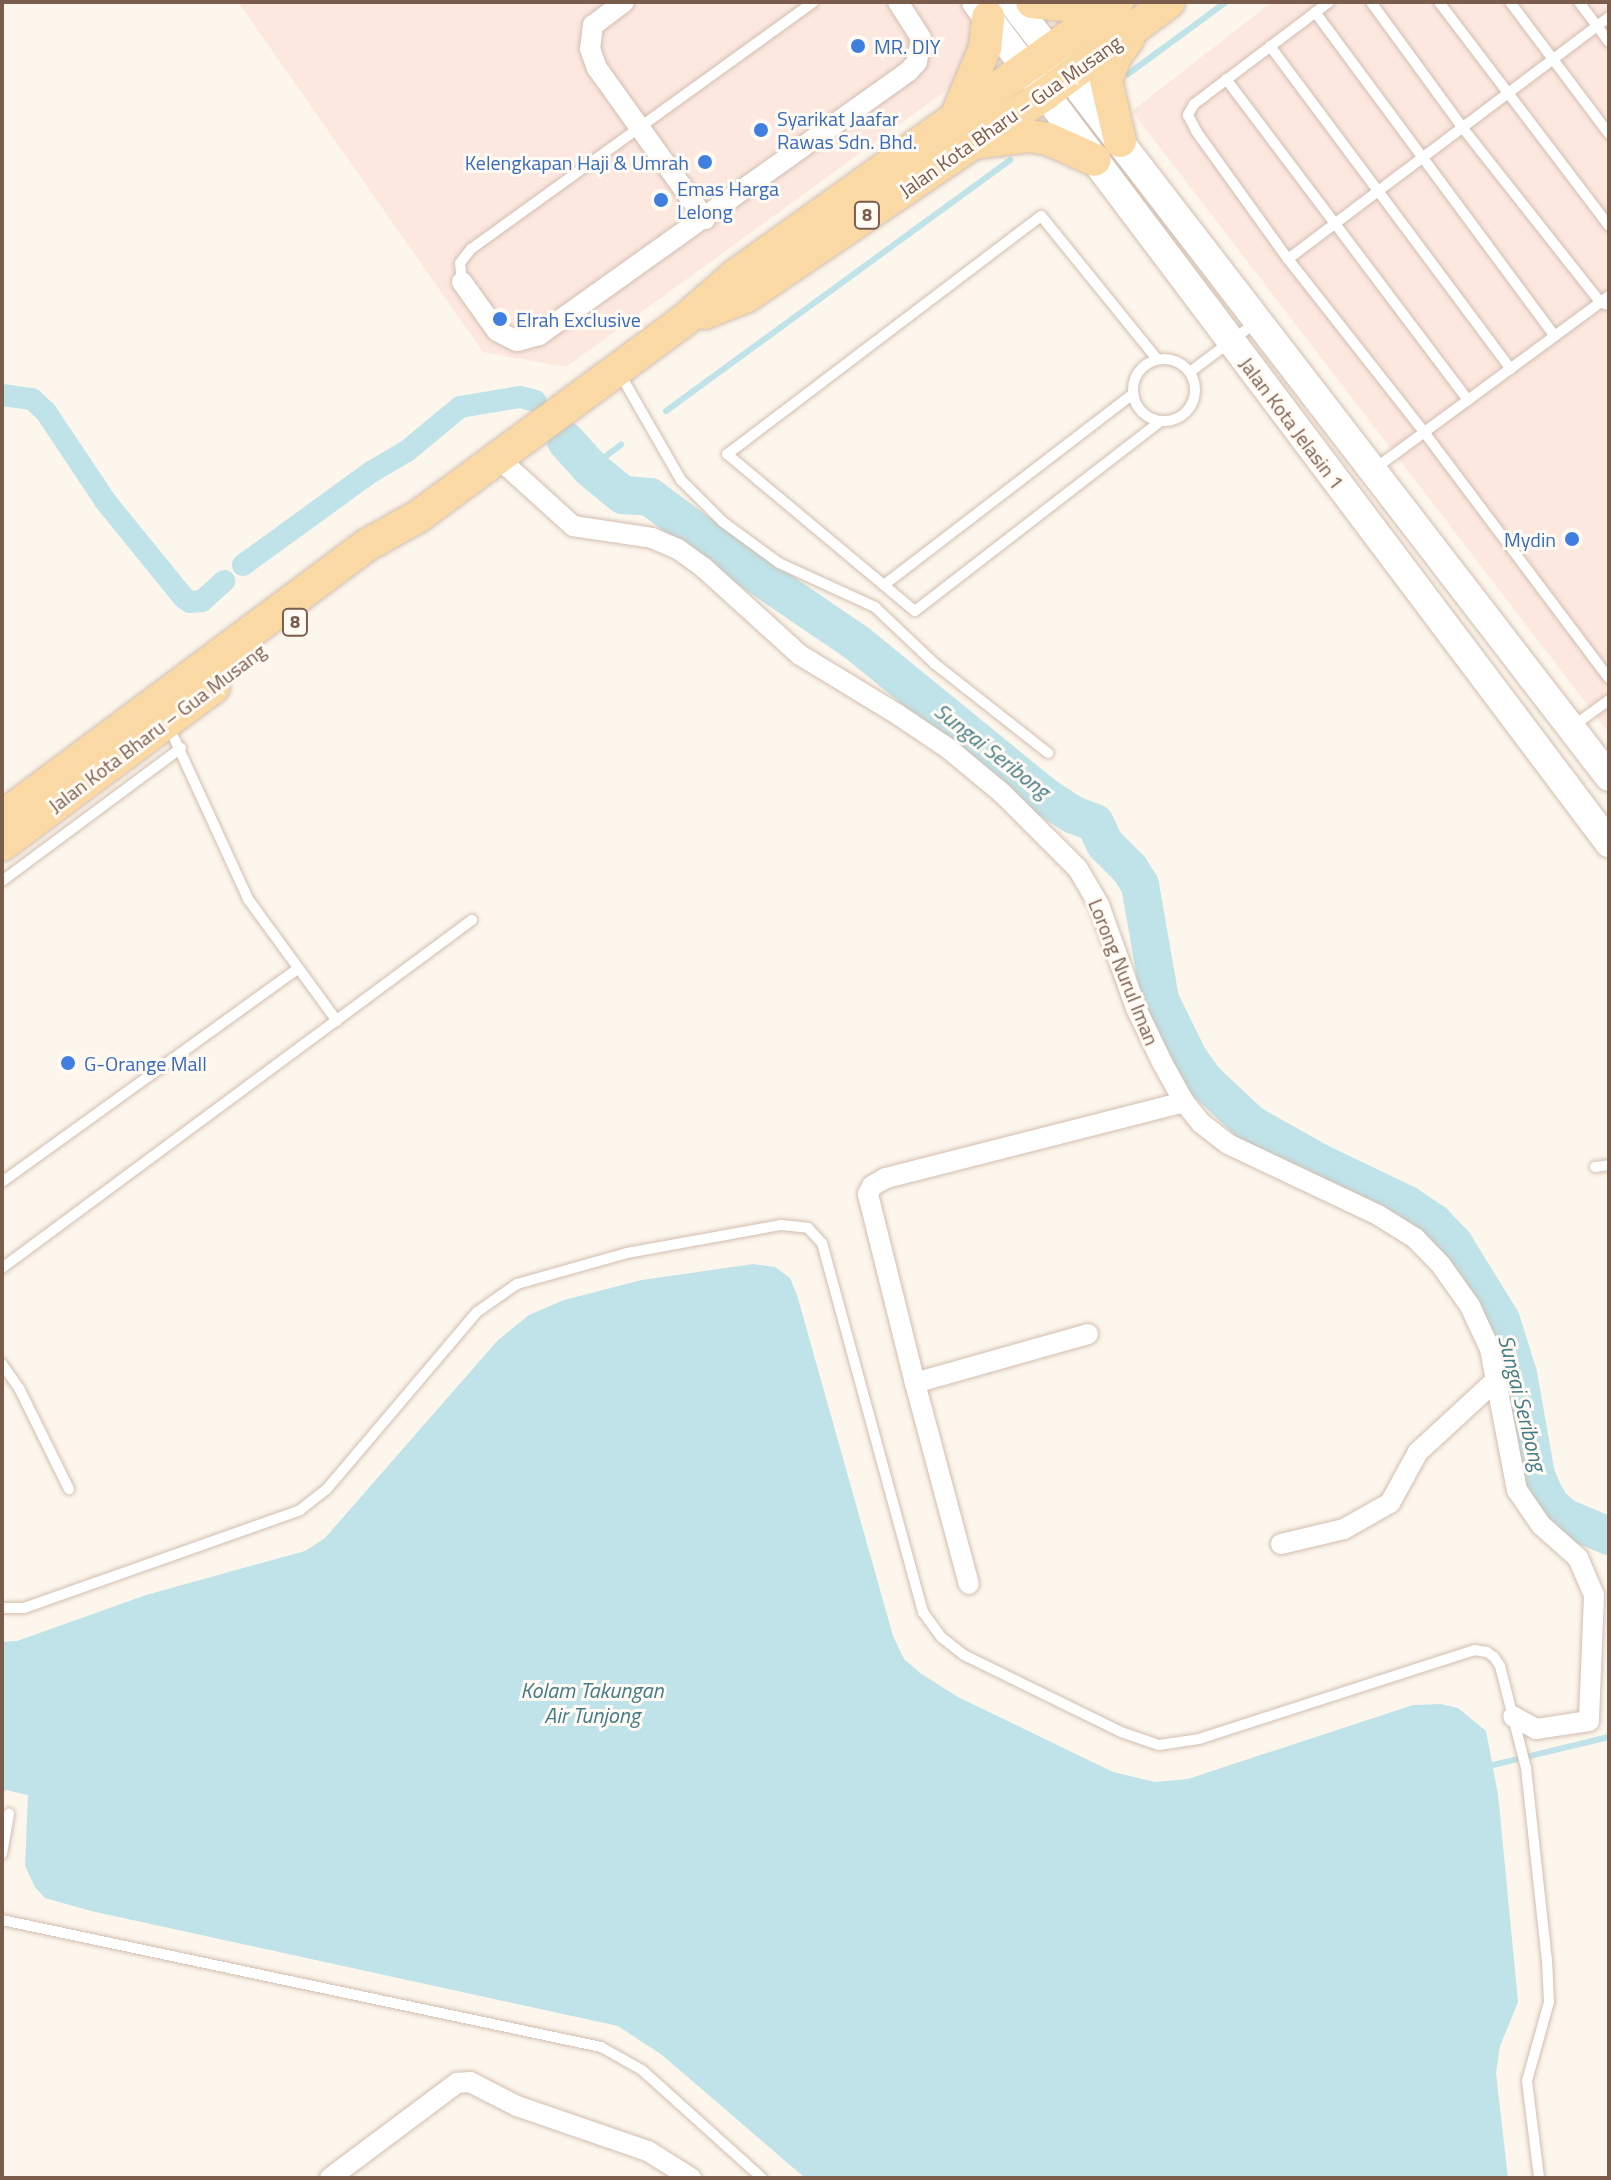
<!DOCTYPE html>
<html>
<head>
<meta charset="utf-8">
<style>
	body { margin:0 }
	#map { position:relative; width:1611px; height:2180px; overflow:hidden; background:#fdf6ec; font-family:"Titillium Web",sans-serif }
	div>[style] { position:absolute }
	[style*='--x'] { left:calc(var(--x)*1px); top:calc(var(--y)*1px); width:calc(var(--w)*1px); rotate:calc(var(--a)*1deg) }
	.commercial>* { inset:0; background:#fde8e0 }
	.water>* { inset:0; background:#bfe3e8 }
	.stream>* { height:6px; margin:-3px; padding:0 3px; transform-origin:3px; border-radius:3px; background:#bfe3e8 }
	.canal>* { height:22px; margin:-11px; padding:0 11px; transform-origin:11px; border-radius:11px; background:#bfe3e8 }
	.river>* { height:38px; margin:-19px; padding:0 19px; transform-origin:19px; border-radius:19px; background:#bfe3e8 }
	.roads { filter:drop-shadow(0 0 2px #d1beb0) drop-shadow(0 0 2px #d1beb0) }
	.lane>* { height:10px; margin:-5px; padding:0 5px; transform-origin:5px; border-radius:5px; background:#fff }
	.lane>.ring { margin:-5px; padding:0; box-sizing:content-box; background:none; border:10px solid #fff; border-radius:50% }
	.street>* { height:20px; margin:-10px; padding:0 10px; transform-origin:10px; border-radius:10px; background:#fff }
	.secondary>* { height:28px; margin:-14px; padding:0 14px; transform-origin:14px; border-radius:14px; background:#fff }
	.primary>* { height:32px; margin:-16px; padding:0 16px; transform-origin:16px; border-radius:16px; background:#fbd9a5 }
	.dots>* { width:22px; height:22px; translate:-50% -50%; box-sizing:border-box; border:4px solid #fffaf3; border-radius:50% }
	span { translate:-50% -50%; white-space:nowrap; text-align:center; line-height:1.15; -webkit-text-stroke:6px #fffaf3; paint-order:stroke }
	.shield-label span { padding:2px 6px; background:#fffaf3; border:2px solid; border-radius:6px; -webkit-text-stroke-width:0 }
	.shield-label { font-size:18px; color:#7a5c4d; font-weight:700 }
	.shop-label { font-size:20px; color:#366cbe }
	.left { translate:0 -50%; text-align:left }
	.right { translate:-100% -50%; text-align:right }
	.street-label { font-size:20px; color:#7a5c4d }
	.water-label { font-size:22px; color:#437c86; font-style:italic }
	.frame { position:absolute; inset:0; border:4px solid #7a5c4d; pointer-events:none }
</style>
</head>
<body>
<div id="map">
	<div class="commercial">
		<div style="clip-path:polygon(238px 2px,1068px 2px,566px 367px,483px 352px)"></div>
		<div style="clip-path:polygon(1272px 2px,1609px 2px,1609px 733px,1132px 111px)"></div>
	</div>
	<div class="water">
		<div style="clip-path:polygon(753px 1264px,775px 1267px,790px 1278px,797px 1295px,893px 1636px,904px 1659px,920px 1673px,958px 1697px,1113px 1772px,1155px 1782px,1188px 1779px,1413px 1705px,1441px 1704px,1458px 1708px,1486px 1731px,1498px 1794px,1518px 2002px,1500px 2046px,1496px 2073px,1508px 2178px,805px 2178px,662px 2055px,618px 2026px,91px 1911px,45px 1898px,35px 1887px,25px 1866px,28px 1795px,6px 1790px,2px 1794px,2px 1642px,17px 1641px,146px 1595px,305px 1551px,325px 1538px,498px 1340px,529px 1315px,564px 1300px,642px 1280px)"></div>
	</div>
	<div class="stream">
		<div style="--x:1128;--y:74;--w:122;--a:-36.3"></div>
		<div style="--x:666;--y:411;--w:426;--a:-36.1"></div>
		<div style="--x:590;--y:468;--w:39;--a:-37"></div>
		<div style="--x:1493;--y:1765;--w:119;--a:-13.6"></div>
	</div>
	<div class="canal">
		<div style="--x:2;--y:395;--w:30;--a:8"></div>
		<div style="--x:32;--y:399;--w:19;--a:43"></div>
		<div style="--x:46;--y:412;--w:108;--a:56.3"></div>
		<div style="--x:106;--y:502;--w:124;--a:50.9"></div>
		<div style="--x:184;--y:598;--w:7;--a:34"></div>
		<div style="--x:190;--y:602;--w:12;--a:-5"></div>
		<div style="--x:202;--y:601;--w:30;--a:-42"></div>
		<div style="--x:243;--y:565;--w:158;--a:-36"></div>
		<div style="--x:371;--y:472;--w:42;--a:-30.3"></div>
		<div style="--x:407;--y:451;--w:69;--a:-39.7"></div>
		<div style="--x:460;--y:407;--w:61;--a:-9.5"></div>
		<div style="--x:520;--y:397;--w:16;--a:14"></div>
	</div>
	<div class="river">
		<div style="--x:566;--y:441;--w:36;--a:48"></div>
		<div style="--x:590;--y:468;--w:43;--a:39.3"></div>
		<div style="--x:623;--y:495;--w:27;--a:4"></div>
		<div style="--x:650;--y:497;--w:94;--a:36.7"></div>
		<div style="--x:725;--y:553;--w:160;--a:34.3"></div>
		<div style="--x:857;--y:643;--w:244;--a:39.2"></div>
		<div style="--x:1046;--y:797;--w:33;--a:33"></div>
		<div style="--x:1074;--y:815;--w:22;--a:21"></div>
		<div style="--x:1095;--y:823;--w:23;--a:65"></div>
		<div style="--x:1105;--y:844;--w:35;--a:45"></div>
		<div style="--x:1130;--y:869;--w:19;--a:58"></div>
		<div style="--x:1140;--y:885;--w:117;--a:80.1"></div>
		<div style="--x:1160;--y:1000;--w:66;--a:63.8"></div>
		<div style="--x:1189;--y:1059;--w:29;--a:54"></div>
		<div style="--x:1206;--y:1082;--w:62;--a:43"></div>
		<div style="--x:1251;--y:1124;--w:81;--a:29.4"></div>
		<div style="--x:1322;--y:1164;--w:93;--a:25.5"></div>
		<div style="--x:1406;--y:1204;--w:34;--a:34"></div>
		<div style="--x:1434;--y:1223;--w:29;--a:46"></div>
		<div style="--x:1454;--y:1244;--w:89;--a:58.3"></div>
		<div style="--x:1501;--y:1320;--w:57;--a:72.5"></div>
		<div style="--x:1518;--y:1374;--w:103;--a:79.9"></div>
		<div style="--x:1536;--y:1475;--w:18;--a:68"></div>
		<div style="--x:1543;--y:1492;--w:16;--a:60"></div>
		<div style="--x:1551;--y:1506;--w:19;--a:39"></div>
		<div style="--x:1566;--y:1518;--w:47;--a:22.7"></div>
	</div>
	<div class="roads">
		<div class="lane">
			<div style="--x:1329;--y:2;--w:169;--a:142.9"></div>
			<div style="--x:1194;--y:104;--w:13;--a:119"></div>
			<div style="--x:1188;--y:115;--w:18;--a:63"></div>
			<div style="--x:1196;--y:131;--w:158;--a:54.3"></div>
			<div style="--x:1288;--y:259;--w:220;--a:51.8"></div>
			<div style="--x:1424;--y:432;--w:308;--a:53.1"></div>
			<div style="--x:1371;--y:2;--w:155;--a:53.9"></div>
			<div style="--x:1462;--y:127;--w:224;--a:51.7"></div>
			<div style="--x:1601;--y:303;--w:8;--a:14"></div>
			<div style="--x:1439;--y:2;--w:281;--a:52.8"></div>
			<div style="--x:1510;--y:2;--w:165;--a:53.1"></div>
			<div style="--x:1579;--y:2;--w:50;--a:53.1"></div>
			<div style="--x:1315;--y:12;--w:403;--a:53.5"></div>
			<div style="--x:1270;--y:46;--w:403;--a:53.3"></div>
			<div style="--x:1226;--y:79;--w:402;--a:53"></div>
			<div style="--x:1288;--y:259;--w:402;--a:-37"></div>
			<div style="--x:462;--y:282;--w:19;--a:-96"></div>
			<div style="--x:460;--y:263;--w:18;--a:-52"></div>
			<div style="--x:471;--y:249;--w:422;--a:-35.8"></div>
			<div class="ring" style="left:1133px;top:359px;width:52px;height:52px"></div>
			<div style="--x:1157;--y:359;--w:184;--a:-129"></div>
			<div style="--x:1041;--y:216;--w:394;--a:142.8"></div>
			<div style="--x:727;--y:454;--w:245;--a:39.9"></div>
			<div style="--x:915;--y:611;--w:311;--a:-37.7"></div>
			<div style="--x:1190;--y:372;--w:81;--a:-37"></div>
			<div style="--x:620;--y:374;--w:122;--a:60.1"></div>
			<div style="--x:681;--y:480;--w:59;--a:45"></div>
			<div style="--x:723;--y:522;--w:69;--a:36.2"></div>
			<div style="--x:779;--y:563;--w:106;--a:24.6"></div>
			<div style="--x:875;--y:607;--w:83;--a:43.5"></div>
			<div style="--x:935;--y:664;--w:144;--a:38.2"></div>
			<div style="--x:1373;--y:470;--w:293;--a:-36.4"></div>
			<div style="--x:884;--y:585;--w:314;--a:-37.5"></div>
			<div style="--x:1573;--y:726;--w:44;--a:-35.8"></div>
			<div style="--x:169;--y:727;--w:189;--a:65.3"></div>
			<div style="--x:248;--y:899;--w:151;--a:53.9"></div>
			<div style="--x:2;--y:881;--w:223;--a:-36.6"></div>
			<div style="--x:1595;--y:1167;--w:14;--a:-8"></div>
			<div style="--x:2;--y:1182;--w:364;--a:-35.8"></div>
			<div style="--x:2;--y:1268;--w:585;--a:-36.52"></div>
			<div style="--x:2;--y:1364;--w:29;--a:55"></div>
			<div style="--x:19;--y:1388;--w:113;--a:63.7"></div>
			<div style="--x:2;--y:1608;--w:22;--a:0"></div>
			<div style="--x:24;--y:1608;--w:293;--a:-19.5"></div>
			<div style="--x:300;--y:1510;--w:33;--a:-38"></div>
			<div style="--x:326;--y:1490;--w:233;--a:-49.7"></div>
			<div style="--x:477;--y:1312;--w:49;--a:-35"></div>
			<div style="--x:517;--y:1284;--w:114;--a:-15.7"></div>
			<div style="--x:627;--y:1253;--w:157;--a:-10.3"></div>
			<div style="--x:781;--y:1225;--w:27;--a:6"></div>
			<div style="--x:808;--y:1228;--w:21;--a:47"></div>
			<div style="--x:822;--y:1243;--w:383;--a:74.7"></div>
			<div style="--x:923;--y:1612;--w:31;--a:54"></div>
			<div style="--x:941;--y:1637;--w:29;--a:38"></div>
			<div style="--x:964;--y:1655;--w:175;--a:26.1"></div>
			<div style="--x:1121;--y:1732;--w:40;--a:18.9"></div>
			<div style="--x:1159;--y:1745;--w:40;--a:-8.5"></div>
			<div style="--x:1199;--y:1739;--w:289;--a:-17.9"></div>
			<div style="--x:1474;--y:1650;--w:13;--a:9"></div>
			<div style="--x:1487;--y:1652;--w:9;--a:36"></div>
			<div style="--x:1494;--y:1657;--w:11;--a:56"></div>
			<div style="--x:1500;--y:1666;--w:105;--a:75.7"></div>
			<div style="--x:1526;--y:1768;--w:193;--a:83.8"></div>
			<div style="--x:1547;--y:1960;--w:42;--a:87.3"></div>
			<div style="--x:1549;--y:2002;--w:82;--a:105.6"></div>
			<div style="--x:1527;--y:2081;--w:98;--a:82.9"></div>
			<div style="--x:2;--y:1854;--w:41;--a:-80.1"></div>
			<div style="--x:2;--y:1920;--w:612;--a:11.97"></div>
			<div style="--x:601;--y:2047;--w:47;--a:29.3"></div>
			<div style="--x:642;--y:2070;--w:161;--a:42"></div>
		</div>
		<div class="street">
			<div style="--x:624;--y:2;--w:39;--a:143"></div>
			<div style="--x:593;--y:25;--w:24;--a:97"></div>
			<div style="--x:590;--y:49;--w:20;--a:70"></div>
			<div style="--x:597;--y:68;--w:186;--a:54.4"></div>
			<div style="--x:462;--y:282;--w:60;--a:54.5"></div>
			<div style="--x:497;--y:331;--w:22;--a:27"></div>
			<div style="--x:517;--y:341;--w:23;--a:-15"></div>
			<div style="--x:539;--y:335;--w:453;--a:-35.5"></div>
			<div style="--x:908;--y:72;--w:13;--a:-48"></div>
			<div style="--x:917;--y:62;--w:24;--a:-81"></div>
			<div style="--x:921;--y:38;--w:43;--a:-122.6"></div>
			<div style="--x:497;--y:457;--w:103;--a:42.2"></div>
			<div style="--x:573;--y:526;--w:80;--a:8.6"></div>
			<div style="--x:652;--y:538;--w:28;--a:23"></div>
			<div style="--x:678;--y:549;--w:32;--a:36"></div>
			<div style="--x:704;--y:568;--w:130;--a:42.2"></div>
			<div style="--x:800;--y:655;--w:114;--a:31.3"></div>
			<div style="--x:897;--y:714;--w:63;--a:33.9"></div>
			<div style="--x:949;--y:749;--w:69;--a:39.7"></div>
			<div style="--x:1002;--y:793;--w:107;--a:45"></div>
			<div style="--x:1078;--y:869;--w:42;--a:59.7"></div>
			<div style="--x:1099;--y:905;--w:109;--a:70.2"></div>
			<div style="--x:1136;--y:1008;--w:62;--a:64.3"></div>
			<div style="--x:1163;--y:1064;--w:43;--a:61.1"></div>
			<div style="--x:1184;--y:1102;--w:27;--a:51"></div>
			<div style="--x:1201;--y:1123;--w:34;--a:38"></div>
			<div style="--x:1228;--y:1144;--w:166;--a:25.3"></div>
			<div style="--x:1378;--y:1215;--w:44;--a:31.9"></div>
			<div style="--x:1415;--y:1238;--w:37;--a:46"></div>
			<div style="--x:1441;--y:1265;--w:50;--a:54.7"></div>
			<div style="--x:1470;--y:1306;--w:47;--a:65.1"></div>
			<div style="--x:1490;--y:1349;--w:144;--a:79.2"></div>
			<div style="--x:1517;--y:1490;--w:42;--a:55.6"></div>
			<div style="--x:1541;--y:1525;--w:50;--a:41.7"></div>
			<div style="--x:1578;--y:1558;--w:40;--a:66.6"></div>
			<div style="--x:1594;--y:1595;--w:126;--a:92.3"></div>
			<div style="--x:1589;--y:1721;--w:54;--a:171.4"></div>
			<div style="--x:1536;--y:1729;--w:26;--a:-151"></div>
			<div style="--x:1088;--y:1334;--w:180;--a:164.2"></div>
			<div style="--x:915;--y:1383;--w:195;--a:-104"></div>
			<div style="--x:868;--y:1194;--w:9;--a:-63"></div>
			<div style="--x:872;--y:1186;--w:16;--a:-30"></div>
			<div style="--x:886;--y:1178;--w:308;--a:-14.3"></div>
			<div style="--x:915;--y:1383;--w:208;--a:75"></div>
			<div style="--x:1281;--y:1544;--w:65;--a:-13.4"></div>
			<div style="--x:1344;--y:1529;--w:53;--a:-29.5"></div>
			<div style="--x:1390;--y:1503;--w:58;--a:-61.2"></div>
			<div style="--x:1418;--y:1452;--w:106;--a:-42.7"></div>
			<div style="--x:330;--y:2178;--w:159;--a:-36.8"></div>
			<div style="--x:457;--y:2083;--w:13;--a:-4"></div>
			<div style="--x:470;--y:2082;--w:53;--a:27.1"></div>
			<div style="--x:517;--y:2106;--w:139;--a:19"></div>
			<div style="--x:648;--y:2151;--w:51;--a:32.1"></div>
		</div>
		<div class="secondary">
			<div style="--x:976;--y:2;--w:1053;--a:53.03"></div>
			<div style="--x:1012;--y:2;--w:978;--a:52.39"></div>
		</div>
		<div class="primary">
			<div style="--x:1032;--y:2;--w:48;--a:5.9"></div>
			<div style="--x:1080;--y:7;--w:26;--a:-11"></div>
			<div style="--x:956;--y:117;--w:75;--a:-67.2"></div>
			<div style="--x:985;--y:48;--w:31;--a:-84"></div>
			<div style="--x:1120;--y:141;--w:63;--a:-102.9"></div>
			<div style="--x:1106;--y:80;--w:27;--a:-68"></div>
			<div style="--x:1116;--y:55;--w:20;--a:-53"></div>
			<div style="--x:983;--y:142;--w:46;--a:-7.4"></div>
			<div style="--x:1029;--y:136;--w:19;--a:9"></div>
			<div style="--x:1048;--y:139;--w:51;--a:24.1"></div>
			<div style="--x:704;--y:313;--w:46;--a:-21.6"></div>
			<div style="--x:747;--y:296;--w:360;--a:-34.1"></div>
			<div style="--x:1045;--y:94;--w:154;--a:-36.6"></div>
			<div style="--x:2;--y:817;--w:455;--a:-36.7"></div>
			<div style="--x:367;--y:545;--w:60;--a:-29.1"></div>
			<div style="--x:419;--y:516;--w:327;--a:-36.4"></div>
			<div style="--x:682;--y:322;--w:72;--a:-41"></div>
			<div style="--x:736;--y:275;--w:469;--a:-35.6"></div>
			<div style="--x:2;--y:845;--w:264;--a:-36.7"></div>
		</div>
	</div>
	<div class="dots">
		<div style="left:858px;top:46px;background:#3f7fe0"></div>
		<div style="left:761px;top:130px;background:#3f7fe0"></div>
		<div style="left:705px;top:162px;background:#3f7fe0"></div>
		<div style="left:661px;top:200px;background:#3f7fe0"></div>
		<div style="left:500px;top:319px;background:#3f7fe0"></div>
		<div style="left:1572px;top:539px;background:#3f7fe0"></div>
		<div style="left:68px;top:1063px;background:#3f7fe0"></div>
	</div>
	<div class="shield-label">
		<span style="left:867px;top:215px">8</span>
		<span style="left:295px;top:622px">8</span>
	</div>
	<div class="shop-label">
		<span class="left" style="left:874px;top:46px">MR. DIY</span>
		<span class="left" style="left:777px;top:130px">Syarikat Jaafar<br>Rawas Sdn. Bhd.</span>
		<span class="right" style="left:689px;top:162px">Kelengkapan Haji &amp; Umrah</span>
		<span class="left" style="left:677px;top:200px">Emas Harga<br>Lelong</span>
		<span class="left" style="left:516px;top:319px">Elrah Exclusive</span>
		<span class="right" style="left:1556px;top:539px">Mydin</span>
		<span class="left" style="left:84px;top:1063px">G-Orange Mall</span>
	</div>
	<div class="street-label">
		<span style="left:1010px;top:116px;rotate:-35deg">Jalan Kota Bharu – Gua Musang</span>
		<span style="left:1292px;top:423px;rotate:53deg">Jalan Kota Jelasin 1</span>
		<span style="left:157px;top:728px;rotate:-37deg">Jalan Kota Bharu – Gua Musang</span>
		<span style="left:1124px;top:972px;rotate:68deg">Lorong Nurul Iman</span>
	</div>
	<div class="water-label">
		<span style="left:992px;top:751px;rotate:38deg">Sungai Seribong</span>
		<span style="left:1522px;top:1403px;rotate:76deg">Sungai Seribong</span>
		<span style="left:592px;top:1703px">Kolam Takungan<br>Air Tunjong</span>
	</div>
	<div class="frame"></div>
</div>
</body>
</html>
